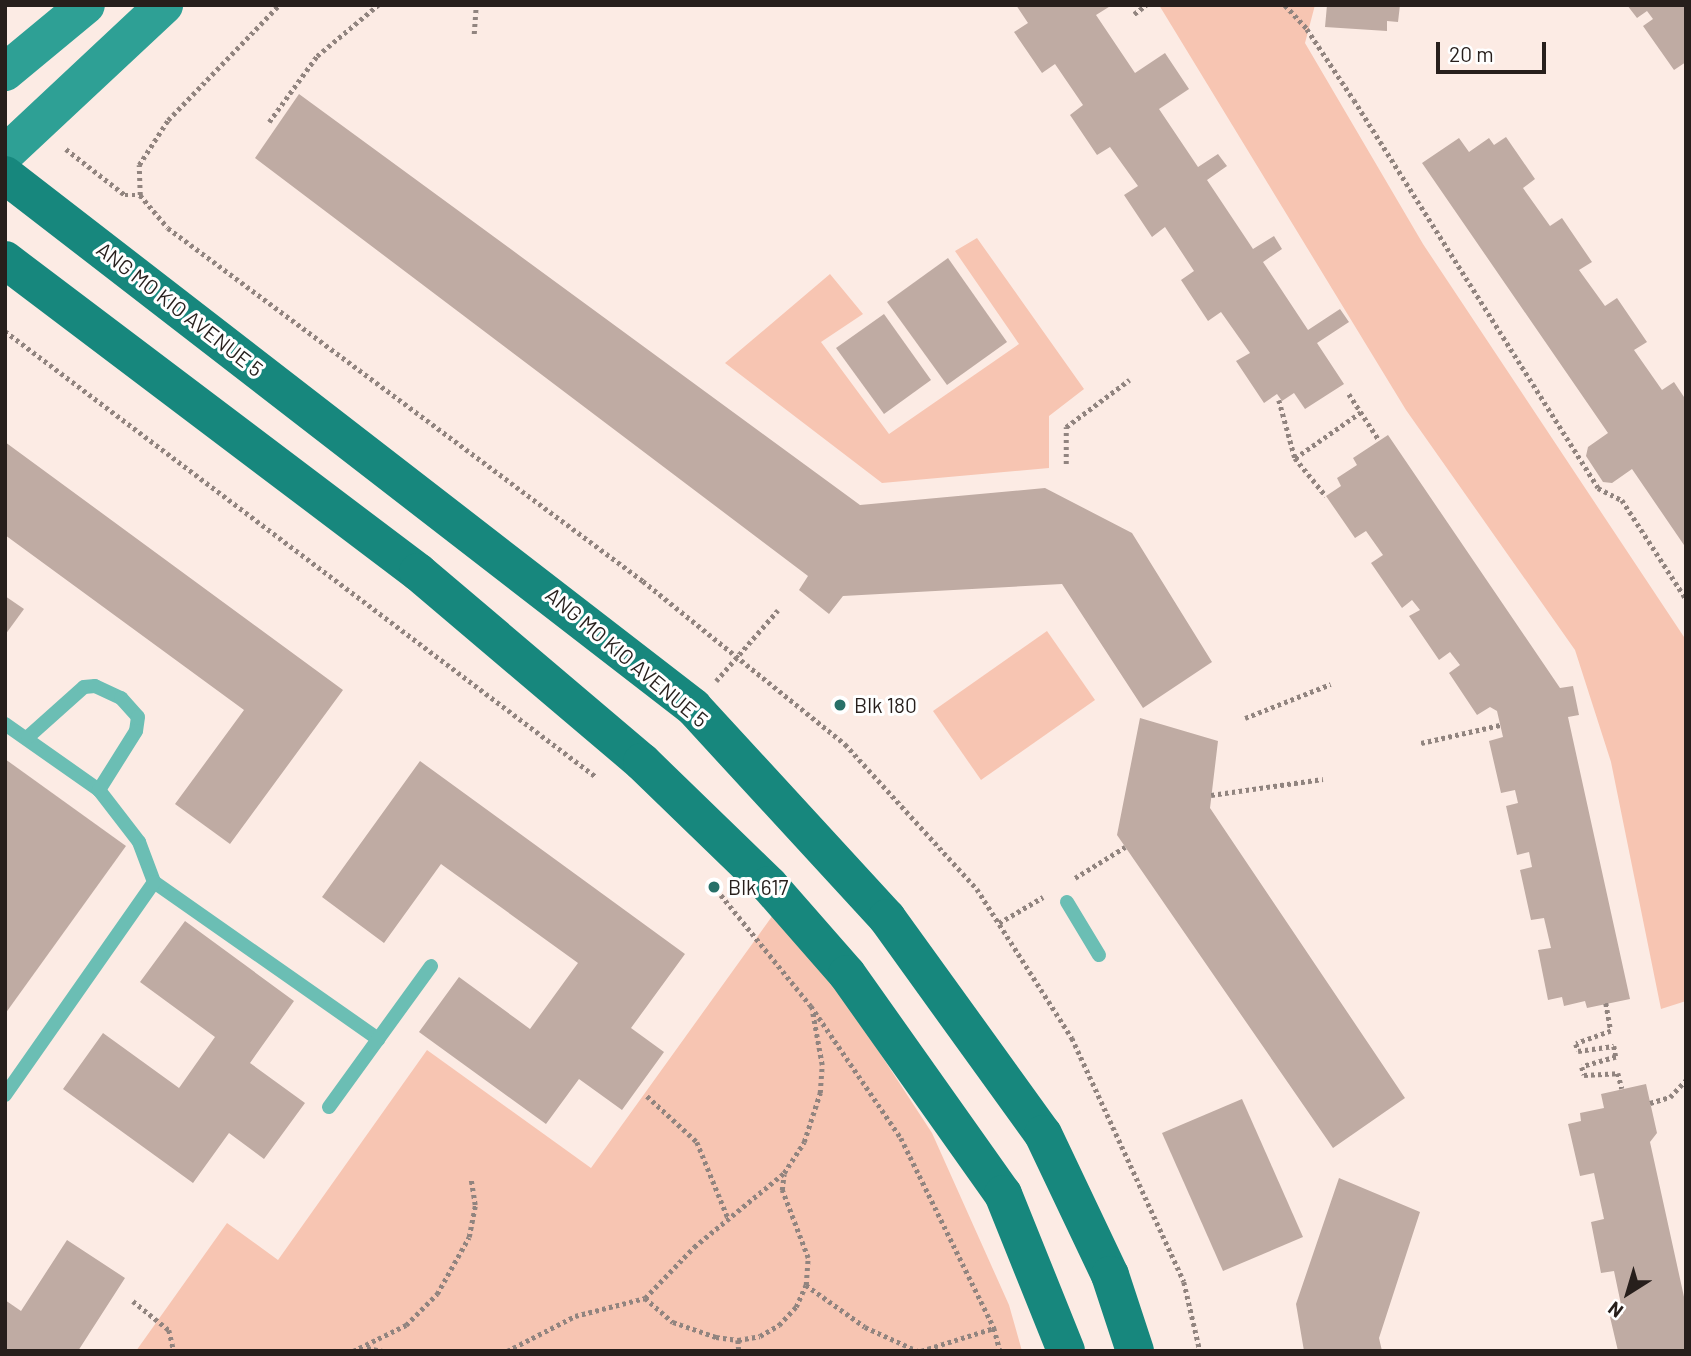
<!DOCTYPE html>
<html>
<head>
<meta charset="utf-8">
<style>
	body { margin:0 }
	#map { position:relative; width:1691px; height:1356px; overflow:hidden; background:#fcebe4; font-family:Barlow,sans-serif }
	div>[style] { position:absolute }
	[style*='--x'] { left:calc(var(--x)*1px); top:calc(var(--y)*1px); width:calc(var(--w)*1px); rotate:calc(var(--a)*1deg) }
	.green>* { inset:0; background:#f7c5b2 }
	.building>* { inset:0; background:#bfaba3 }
	.path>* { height:4.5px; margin-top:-2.25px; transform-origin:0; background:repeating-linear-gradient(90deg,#91847f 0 3.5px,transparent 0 7px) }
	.lane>* { height:14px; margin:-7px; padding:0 7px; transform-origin:7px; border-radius:7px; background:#6bbeb4 }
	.secondary>* { height:38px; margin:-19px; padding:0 19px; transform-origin:19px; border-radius:19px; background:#2ea095 }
	.primary>* { height:38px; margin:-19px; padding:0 19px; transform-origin:19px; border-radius:19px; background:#17877d }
	.dots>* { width:19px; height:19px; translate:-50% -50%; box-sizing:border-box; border:4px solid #fff; border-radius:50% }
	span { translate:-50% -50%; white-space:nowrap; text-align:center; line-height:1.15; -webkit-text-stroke:6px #fff; paint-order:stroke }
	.street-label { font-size:21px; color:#271f1c }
	.poi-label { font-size:21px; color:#271f1c }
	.left { translate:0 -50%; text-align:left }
	.frame { position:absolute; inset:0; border:7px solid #271f1c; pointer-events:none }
	.north { position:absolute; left:1593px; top:1258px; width:70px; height:70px; -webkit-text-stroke:5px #fff; paint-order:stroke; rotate:217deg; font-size:19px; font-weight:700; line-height:28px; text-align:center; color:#271f1c }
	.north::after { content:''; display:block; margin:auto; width:24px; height:32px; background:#271f1c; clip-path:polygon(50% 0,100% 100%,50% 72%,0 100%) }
	.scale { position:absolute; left:1436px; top:42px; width:110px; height:32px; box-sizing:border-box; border:4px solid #271f1c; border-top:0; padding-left:9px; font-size:21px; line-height:24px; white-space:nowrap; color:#271f1c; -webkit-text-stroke:5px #fff; paint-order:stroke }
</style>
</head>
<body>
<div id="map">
	<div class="green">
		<div style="clip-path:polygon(1159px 5px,1315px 5px,1305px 43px,1423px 244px,1686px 640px,1686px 1001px,1661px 1009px,1611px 762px,1575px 650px,1406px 410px)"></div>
		<div style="clip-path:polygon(977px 238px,1084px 389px,1049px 416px,1049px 468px,882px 483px,725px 363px,830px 274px,863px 314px,821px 342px,889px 434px,1019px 344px,955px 251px)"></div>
		<div style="clip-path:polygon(1047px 631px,1095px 700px,981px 780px,933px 711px)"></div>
		<div style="clip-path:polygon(773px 915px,842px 995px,932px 1133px,1009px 1305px,1022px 1351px,136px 1351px,227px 1223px,278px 1260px,427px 1050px,591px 1168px)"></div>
	</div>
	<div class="building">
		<div style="clip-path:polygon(1016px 5px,1112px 5px,1096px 15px,1135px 73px,1165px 53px,1189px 89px,1159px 109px,1198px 167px,1218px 154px,1227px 166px,1207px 180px,1253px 249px,1274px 236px,1282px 249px,1263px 262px,1308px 330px,1340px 309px,1349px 322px,1317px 343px,1344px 384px,1305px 409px,1294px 393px,1282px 401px,1277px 394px,1264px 403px,1236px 361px,1250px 353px,1221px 312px,1208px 321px,1181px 280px,1194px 271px,1165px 227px,1152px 237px,1124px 195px,1138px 186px,1110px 147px,1097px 155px,1070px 115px,1083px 105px,1055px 64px,1042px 73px,1014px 32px,1028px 23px)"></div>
		<div style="clip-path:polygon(1327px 5px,1400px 5px,1398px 22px,1387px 21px,1387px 31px,1325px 27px)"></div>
		<div style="clip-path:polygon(1627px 5px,1686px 5px,1686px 62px,1674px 70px,1643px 26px,1653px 19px,1647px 11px,1637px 18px)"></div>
		<div style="clip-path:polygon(299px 94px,860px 505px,1045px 488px,1132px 533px,1212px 662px,1143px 708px,1062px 584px,843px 596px,829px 614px,799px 590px,808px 576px,255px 158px)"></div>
		<div style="clip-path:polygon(1506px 137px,1535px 179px,1523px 188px,1550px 226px,1562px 218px,1592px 262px,1579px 270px,1605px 306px,1617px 298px,1647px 342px,1634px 350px,1662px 390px,1674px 382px,1686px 400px,1686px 548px,1632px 469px,1612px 483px,1603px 482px,1586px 456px,1588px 447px,1608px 433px,1422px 163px,1459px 138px,1469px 152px,1489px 138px,1494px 145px)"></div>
		<div style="clip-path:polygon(948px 258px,1007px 342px,947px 385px,887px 302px)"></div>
		<div style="clip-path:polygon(884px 314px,931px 380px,884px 414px,836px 348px)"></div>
		<div style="clip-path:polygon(1388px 435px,1560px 688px,1573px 686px,1579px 715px,1568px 717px,1630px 999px,1587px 1008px,1585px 1001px,1564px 1006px,1562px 997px,1548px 1000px,1538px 950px,1551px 948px,1544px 918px,1531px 920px,1520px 870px,1532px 867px,1529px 852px,1517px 855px,1506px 806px,1518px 803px,1515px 790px,1501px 793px,1489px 741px,1503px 737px,1497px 711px,1490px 707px,1477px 715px,1449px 673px,1460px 665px,1450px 652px,1439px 660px,1409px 616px,1420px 610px,1412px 600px,1402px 608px,1371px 563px,1383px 555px,1366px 531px,1355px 538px,1326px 496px,1341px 486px,1337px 478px,1357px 465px,1353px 458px)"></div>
		<div style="clip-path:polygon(5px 442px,343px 690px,230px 844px,175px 804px,244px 710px,5px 535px)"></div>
		<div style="clip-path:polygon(5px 596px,24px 609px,5px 635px)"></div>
		<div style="clip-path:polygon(1140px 718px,1218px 741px,1210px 808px,1405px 1098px,1333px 1148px,1117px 835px)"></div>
		<div style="clip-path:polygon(5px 759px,126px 846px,5px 1014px)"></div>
		<div style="clip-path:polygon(420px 761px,685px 954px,631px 1028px,664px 1052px,622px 1110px,579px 1079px,546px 1124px,419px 1032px,459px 977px,530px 1029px,578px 963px,441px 864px,384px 943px,322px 897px)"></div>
		<div style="clip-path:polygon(185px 921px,294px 1001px,250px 1063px,305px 1103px,264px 1159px,229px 1133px,193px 1183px,63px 1089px,103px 1033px,179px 1088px,215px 1037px,140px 982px)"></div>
		<div style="clip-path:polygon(1646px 1084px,1657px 1133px,1650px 1142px,1686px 1306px,1686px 1351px,1618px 1351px,1610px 1317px,1623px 1314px,1614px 1271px,1601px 1273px,1591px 1222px,1604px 1219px,1594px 1173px,1580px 1176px,1568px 1124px,1581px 1121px,1580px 1113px,1604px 1108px,1601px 1094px)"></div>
		<div style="clip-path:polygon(1242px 1099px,1303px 1237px,1223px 1271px,1162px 1133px)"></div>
		<div style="clip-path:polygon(1339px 1178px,1420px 1212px,1379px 1338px,1382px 1351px,1304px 1351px,1296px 1304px)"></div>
		<div style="clip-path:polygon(67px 1240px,125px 1278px,78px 1351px,5px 1351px,5px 1300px,21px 1311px)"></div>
	</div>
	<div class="path">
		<div style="--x:1285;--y:5;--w:33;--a:47"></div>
		<div style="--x:1307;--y:29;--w:85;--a:56.5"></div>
		<div style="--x:1354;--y:100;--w:458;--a:57.8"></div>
		<div style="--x:1598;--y:488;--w:27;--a:27"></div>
		<div style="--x:1622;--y:500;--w:118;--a:57.1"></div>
		<div style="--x:1134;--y:14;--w:15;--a:-37"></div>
		<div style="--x:474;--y:34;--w:29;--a:-86"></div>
		<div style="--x:269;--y:122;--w:82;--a:-54"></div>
		<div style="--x:317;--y:56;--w:80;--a:-39.9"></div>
		<div style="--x:66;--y:149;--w:75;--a:37.9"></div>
		<div style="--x:125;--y:195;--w:15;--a:0"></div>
		<div style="--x:140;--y:195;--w:43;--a:49.7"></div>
		<div style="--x:168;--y:228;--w:592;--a:36.62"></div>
		<div style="--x:643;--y:581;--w:260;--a:38.9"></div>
		<div style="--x:845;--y:744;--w:196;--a:47.7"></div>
		<div style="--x:977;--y:889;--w:177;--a:57.5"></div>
		<div style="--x:1072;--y:1038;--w:268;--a:65.3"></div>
		<div style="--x:1184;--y:1282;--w:71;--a:76.9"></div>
		<div style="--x:140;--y:195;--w:30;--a:-92"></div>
		<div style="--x:139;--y:165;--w:54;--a:-57.2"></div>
		<div style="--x:168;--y:120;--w:160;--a:-46"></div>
		<div style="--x:5;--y:331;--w:739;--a:37.02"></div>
		<div style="--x:1349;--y:394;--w:55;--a:56.9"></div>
		<div style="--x:1279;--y:400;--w:60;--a:74.6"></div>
		<div style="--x:1295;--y:458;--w:49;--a:50.8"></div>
		<div style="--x:1295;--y:458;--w:80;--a:-34.9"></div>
		<div style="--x:1066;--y:464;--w:37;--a:-90"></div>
		<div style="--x:1066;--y:427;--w:79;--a:-36.7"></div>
		<div style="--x:716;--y:681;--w:94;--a:-48.9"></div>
		<div style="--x:1245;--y:718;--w:92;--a:-21.6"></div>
		<div style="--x:1421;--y:743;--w:81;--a:-12.8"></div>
		<div style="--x:1211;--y:795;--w:113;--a:-8.1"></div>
		<div style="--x:1075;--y:878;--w:59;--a:-31.8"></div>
		<div style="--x:721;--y:895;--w:143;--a:51"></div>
		<div style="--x:811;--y:1006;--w:160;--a:55.7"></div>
		<div style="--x:901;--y:1138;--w:212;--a:63.9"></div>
		<div style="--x:994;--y:1328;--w:24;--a:75"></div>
		<div style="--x:999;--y:923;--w:51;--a:-30.6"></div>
		<div style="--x:1606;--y:1003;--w:28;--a:80"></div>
		<div style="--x:1611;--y:1031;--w:37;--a:160"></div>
		<div style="--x:1576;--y:1044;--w:7;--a:74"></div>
		<div style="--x:1578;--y:1051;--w:36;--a:-8"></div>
		<div style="--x:1614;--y:1046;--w:11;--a:80"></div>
		<div style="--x:1616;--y:1057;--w:35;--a:164"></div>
		<div style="--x:1582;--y:1067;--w:8;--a:76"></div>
		<div style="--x:1584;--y:1075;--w:34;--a:-3"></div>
		<div style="--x:1618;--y:1073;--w:16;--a:76"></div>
		<div style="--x:647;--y:1096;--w:68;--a:42.6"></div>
		<div style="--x:697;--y:1142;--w:82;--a:67.8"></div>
		<div style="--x:1650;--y:1103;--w:21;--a:-17"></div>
		<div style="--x:1670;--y:1097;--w:23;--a:-47"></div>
		<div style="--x:806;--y:1285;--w:72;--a:35.4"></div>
		<div style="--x:865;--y:1327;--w:58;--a:24.4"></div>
		<div style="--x:645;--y:1298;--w:37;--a:41"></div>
		<div style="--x:673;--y:1322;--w:46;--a:19.2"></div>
		<div style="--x:716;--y:1337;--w:22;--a:8"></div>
		<div style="--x:738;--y:1340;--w:22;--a:-10"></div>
		<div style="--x:760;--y:1336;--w:22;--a:-30"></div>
		<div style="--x:779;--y:1325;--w:25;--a:-47"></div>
		<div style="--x:796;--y:1307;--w:24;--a:-66"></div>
		<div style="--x:806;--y:1285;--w:27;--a:-86"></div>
		<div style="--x:808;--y:1258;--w:73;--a:-110.9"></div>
		<div style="--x:782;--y:1190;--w:16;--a:-83"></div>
		<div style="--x:133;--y:1301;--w:46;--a:38.9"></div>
		<div style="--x:169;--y:1330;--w:22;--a:77"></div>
		<div style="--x:738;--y:1340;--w:11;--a:85"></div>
		<div style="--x:367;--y:1348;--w:16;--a:11"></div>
		<div style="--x:353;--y:1351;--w:59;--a:-26.1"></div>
		<div style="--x:406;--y:1325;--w:44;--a:-45"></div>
		<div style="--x:437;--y:1294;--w:65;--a:-60.7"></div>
		<div style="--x:469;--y:1237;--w:33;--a:-79"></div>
		<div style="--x:475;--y:1205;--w:25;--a:-99"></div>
		<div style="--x:507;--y:1351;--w:76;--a:-27.2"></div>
		<div style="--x:575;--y:1316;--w:72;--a:-14.4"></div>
		<div style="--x:645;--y:1298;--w:71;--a:-46.1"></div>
		<div style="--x:694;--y:1247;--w:117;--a:-39.4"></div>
		<div style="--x:784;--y:1173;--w:37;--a:-57"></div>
		<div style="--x:804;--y:1142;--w:52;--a:-71.9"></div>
		<div style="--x:820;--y:1093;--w:28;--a:-86"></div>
		<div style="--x:822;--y:1065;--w:56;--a:-100.3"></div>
		<div style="--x:921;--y:1351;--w:77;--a:-17.5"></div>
	</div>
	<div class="lane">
		<div style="--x:5;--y:724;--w:115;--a:35.1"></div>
		<div style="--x:99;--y:790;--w:66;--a:52.4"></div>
		<div style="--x:139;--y:842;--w:43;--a:69.4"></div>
		<div style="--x:154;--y:882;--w:274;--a:35"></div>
		<div style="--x:28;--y:737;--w:75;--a:-41.8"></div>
		<div style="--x:84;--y:687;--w:11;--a:-5"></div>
		<div style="--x:95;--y:686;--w:29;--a:25"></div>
		<div style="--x:121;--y:698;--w:25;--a:48"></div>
		<div style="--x:138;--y:717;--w:14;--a:98"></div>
		<div style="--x:136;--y:731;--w:70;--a:122.1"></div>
		<div style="--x:1067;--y:902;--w:62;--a:58.9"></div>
		<div style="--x:5;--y:1095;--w:260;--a:-55"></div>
		<div style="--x:329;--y:1107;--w:174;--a:-54.1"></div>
	</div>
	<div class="secondary">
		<div style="--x:5;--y:72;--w:105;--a:-39.6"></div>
		<div style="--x:5;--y:154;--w:218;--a:-43.1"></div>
	</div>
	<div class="primary">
		<div style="--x:5;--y:175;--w:870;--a:37.71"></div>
		<div style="--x:693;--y:707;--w:287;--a:47.4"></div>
		<div style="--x:887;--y:918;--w:266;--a:54.2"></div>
		<div style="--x:1043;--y:1134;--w:156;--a:64.6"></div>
		<div style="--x:1110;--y:1275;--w:80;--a:71.8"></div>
		<div style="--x:5;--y:260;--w:518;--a:37.07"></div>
		<div style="--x:418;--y:572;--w:294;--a:40.3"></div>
		<div style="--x:642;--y:762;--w:177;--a:44.1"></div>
		<div style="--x:769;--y:885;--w:118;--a:48.8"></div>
		<div style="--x:847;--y:974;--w:270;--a:54.7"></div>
		<div style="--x:1003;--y:1194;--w:169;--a:68.1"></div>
	</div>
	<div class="dots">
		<div style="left:840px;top:705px;background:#287068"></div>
		<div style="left:714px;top:887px;background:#287068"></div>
	</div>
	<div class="street-label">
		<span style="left:180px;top:309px;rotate:38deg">ANG MO KIO AVENUE 5</span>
		<span style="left:627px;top:657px;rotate:40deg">ANG MO KIO AVENUE 5</span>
	</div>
	<div class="poi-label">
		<span class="left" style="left:854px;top:705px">Blk 180</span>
		<span class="left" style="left:728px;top:887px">Blk 617</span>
	</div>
	<div class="frame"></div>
	<div class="north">N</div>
	<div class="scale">20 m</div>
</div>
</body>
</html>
